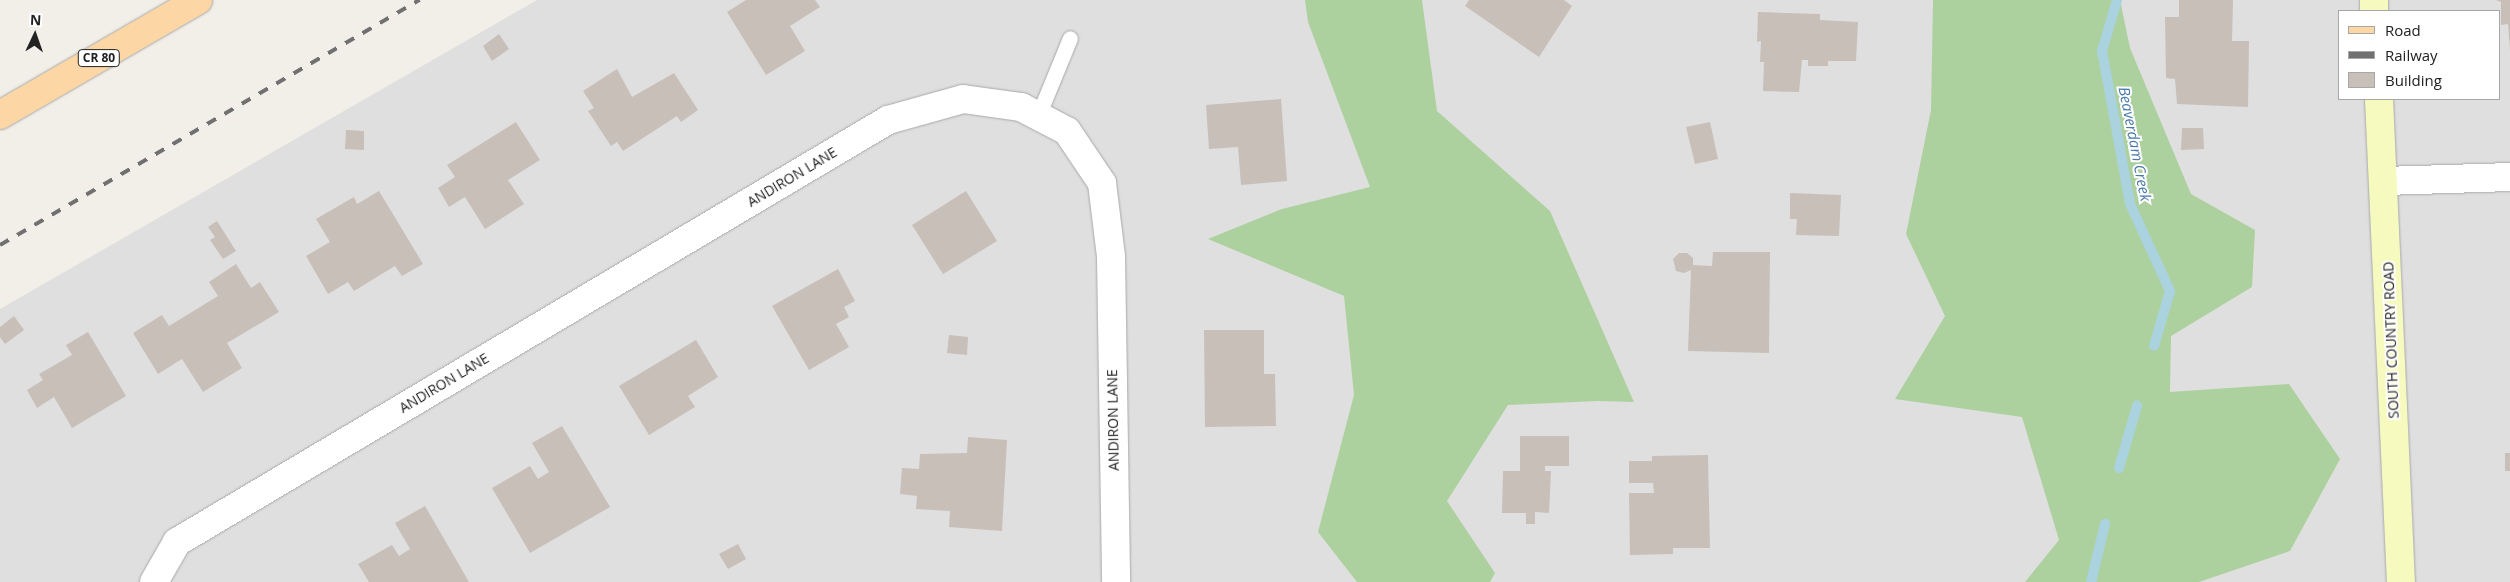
<!DOCTYPE html>
<html>
<head>
<meta charset="utf-8">
<style>
	body { margin:0 }
	#map { position:relative; width:2510px; height:582px; overflow:hidden; background:#f2efe9; font-family:"Open Sans",sans-serif }
	div>[style] { position:absolute }
	[style*='--x'] { left:calc(var(--x)*1px); top:calc(var(--y)*1px); width:calc(var(--w)*1px); rotate:calc(var(--a)*1deg) }
	.residential>* { inset:0; background:#e0dfdf }
	.forest>* { inset:0; background:#add19e }
	.stream>* { height:10px; margin:-5px; padding:0 5px; transform-origin:5px; border-radius:5px; background:#aad3df }
	.building>* { inset:0; background:#c7bfb8 }
	.roads { filter:drop-shadow(0 0 1px #a9a9a9) drop-shadow(0 0 1px #a9a9a9) }
	.lane>* { height:15px; margin:-7.5px; padding:0 7.5px; transform-origin:7.5px; border-radius:7.5px; background:#fff }
	.street>* { height:28px; margin:-14px; padding:0 14px; transform-origin:14px; border-radius:14px; background:#fff }
	.secondary>* { height:28px; margin:-14px; padding:0 14px; transform-origin:14px; border-radius:14px; background:#f7fabf }
	.primary>* { height:28px; margin:-14px; padding:0 14px; transform-origin:14px; border-radius:14px; background:#fcd6a4 }
	.rail>* { height:4px; margin-top:-2px; transform-origin:0; background:repeating-linear-gradient(90deg,#707070 0 10px,transparent 0 20px) }
	span { translate:-50% -50%; white-space:nowrap; text-align:center; line-height:1.15; -webkit-text-stroke:4px #fff; paint-order:stroke }
	.shield-label span { padding:1px 4px; background:#fff; border:1px solid; border-radius:4px; -webkit-text-stroke-width:0 }
	.shield-label { font-size:12px; color:#222; font-weight:700 }
	.street-label { font-size:14px; color:#222 }
	.water-label { font-size:15px; color:#4a7aab; font-style:italic }
	.legend { position:absolute; left:2338px; top:10px; width:162px; height:90px; box-sizing:border-box; background:#fff; border:1px solid #a7a7a7; margin:0; padding:6px 9px; list-style:none; font-size:15px; color:#222 }
	.legend li { display:flex; align-items:center; gap:10px; height:25px }
	.legend b { width:25px; border:1px solid #a7a7a7 }
	.north { position:absolute; left:10px; top:10px; width:50px; height:50px; -webkit-text-stroke:4px #fff; paint-order:stroke; rotate:3deg; font-size:14px; font-weight:700; line-height:20px; text-align:center; color:#222 }
	.north::after { content:''; display:block; margin:auto; width:18px; height:22px; background:#222; clip-path:polygon(50% 0,100% 100%,50% 72%,0 100%) }
</style>
</head>
<body>
<div id="map">
	<div class="residential">
		<div style="clip-path:polygon(evenodd,537px 0,2510px 0,2510px 582px,0 582px,0 309px,537px 0,2339px 11px,2499px 11px,2499px 99px,2339px 99px,2339px 11px)"></div>
	</div>
	<div class="forest">
		<div style="clip-path:polygon(1305px 0,1422px 0,1437px 111px,1550px 211px,1634px 402px,1598px 401px,1508px 405px,1447px 501px,1495px 573px,1490px 582px,1357px 582px,1318px 532px,1354px 395px,1344px 296px,1208px 239px,1282px 209px,1370px 187px,1308px 22px)"></div>
		<div style="clip-path:polygon(1933px 0,2120px 0,2130px 48px,2191px 194px,2255px 230px,2252px 287px,2171px 336px,2170px 392px,2289px 384px,2340px 459px,2290px 551px,2199px 582px,2025px 582px,2059px 540px,2022px 417px,1895px 399px,1945px 316px,1906px 234px,1931px 110px)"></div>
	</div>
	<div class="stream">
		<div style="--x:2117;--y:0;--w:53;--a:106.4"></div>
		<div style="--x:2102;--y:51;--w:156;--a:79.6"></div>
		<div style="--x:2130;--y:204;--w:96;--a:65.3"></div>
		<div style="--x:2170;--y:291;--w:57;--a:106.2"></div>
		<div style="--x:2119;--y:468;--w:65;--a:-73.8"></div>
		<div style="--x:2091;--y:582;--w:60;--a:-76.4"></div>
	</div>
	<div class="building">
		<div style="clip-path:polygon(746px 0,815px 0,820px 7px,790px 26px,805px 51px,766px 75px,727px 12px)"></div>
		<div style="clip-path:polygon(1469px 0,1564px 0,1572px 6px,1539px 57px,1465px 6px)"></div>
		<div style="clip-path:polygon(2179px 0,2233px 0,2232px 41px,2249px 41px,2248px 107px,2177px 104px,2175px 79px,2166px 78px,2165px 17px,2179px 17px)"></div>
		<div style="clip-path:polygon(2496px 0,2510px 0,2510px 50px,2508px 24px,2501px 25px,2501px 2px)"></div>
		<div style="clip-path:polygon(1758px 12px,1820px 14px,1820px 20px,1858px 22px,1856px 61px,1828px 61px,1828px 66px,1808px 66px,1808px 60px,1802px 60px,1799px 92px,1763px 91px,1764px 62px,1760px 62px,1761px 41px,1757px 42px)"></div>
		<div style="clip-path:polygon(499px 34px,509px 49px,492px 61px,483px 46px)"></div>
		<div style="clip-path:polygon(617px 69px,632px 97px,674px 73px,698px 110px,681px 122px,677px 116px,623px 151px,617px 142px,611px 146px,588px 111px,594px 108px,583px 91px)"></div>
		<div style="clip-path:polygon(1281px 99px,1287px 181px,1241px 185px,1238px 147px,1209px 149px,1206px 105px)"></div>
		<div style="clip-path:polygon(516px 122px,540px 160px,508px 180px,524px 204px,485px 229px,465px 197px,449px 207px,438px 188px,455px 177px,447px 165px)"></div>
		<div style="clip-path:polygon(1710px 122px,1718px 159px,1695px 164px,1686px 127px)"></div>
		<div style="clip-path:polygon(2182px 128px,2203px 128px,2204px 149px,2181px 150px)"></div>
		<div style="clip-path:polygon(346px 130px,364px 131px,364px 150px,345px 149px)"></div>
		<div style="clip-path:polygon(379px 191px,423px 264px,402px 276px,395px 266px,354px 291px,348px 282px,328px 294px,306px 256px,330px 242px,316px 219px,354px 197px,357px 204px)"></div>
		<div style="clip-path:polygon(966px 191px,997px 241px,943px 274px,912px 225px)"></div>
		<div style="clip-path:polygon(1790px 193px,1841px 195px,1839px 236px,1796px 235px,1797px 219px,1790px 219px)"></div>
		<div style="clip-path:polygon(217px 221px,236px 251px,223px 259px,210px 240px,215px 237px,208px 227px)"></div>
		<div style="clip-path:polygon(1713px 252px,1770px 252px,1769px 353px,1688px 351px,1691px 270px,1684px 273px,1676px 271px,1673px 259px,1679px 253px,1687px 253px,1693px 258px,1693px 265px,1712px 266px)"></div>
		<div style="clip-path:polygon(236px 264px,251px 288px,260px 282px,279px 312px,227px 343px,242px 368px,203px 392px,182px 359px,158px 374px,133px 333px,162px 315px,169px 326px,218px 296px,209px 282px)"></div>
		<div style="clip-path:polygon(838px 269px,855px 301px,844px 307px,849px 317px,836px 324px,849px 347px,809px 370px,772px 306px)"></div>
		<div style="clip-path:polygon(14px 316px,24px 330px,5px 344px,0 337px,0 327px)"></div>
		<div style="clip-path:polygon(1204px 330px,1264px 330px,1264px 374px,1275px 374px,1276px 426px,1205px 427px)"></div>
		<div style="clip-path:polygon(88px 332px,126px 396px,72px 428px,54px 397px,37px 408px,27px 390px,43px 380px,39px 374px,72px 355px,66px 345px)"></div>
		<div style="clip-path:polygon(949px 335px,968px 337px,967px 355px,947px 353px)"></div>
		<div style="clip-path:polygon(696px 340px,718px 377px,688px 396px,695px 407px,649px 435px,619px 386px)"></div>
		<div style="clip-path:polygon(562px 426px,610px 507px,530px 553px,492px 488px,530px 466px,538px 479px,549px 472px,532px 443px)"></div>
		<div style="clip-path:polygon(1520px 436px,1569px 436px,1569px 466px,1545px 466px,1545px 471px,1551px 471px,1549px 513px,1535px 512px,1535px 524px,1526px 524px,1526px 513px,1502px 513px,1503px 471px,1520px 471px)"></div>
		<div style="clip-path:polygon(968px 437px,1007px 440px,1002px 531px,949px 527px,950px 511px,916px 509px,917px 496px,900px 494px,902px 468px,919px 469px,920px 454px,967px 453px)"></div>
		<div style="clip-path:polygon(2505px 453px,2510px 453px,2510px 471px,2505px 471px)"></div>
		<div style="clip-path:polygon(1708px 455px,1710px 548px,1673px 548px,1673px 554px,1630px 555px,1629px 493px,1654px 493px,1653px 483px,1629px 483px,1629px 461px,1652px 461px,1652px 456px)"></div>
		<div style="clip-path:polygon(425px 506px,469px 582px,369px 582px,358px 564px,392px 545px,399px 556px,410px 549px,395px 523px)"></div>
		<div style="clip-path:polygon(738px 544px,746px 559px,728px 569px,719px 554px)"></div>
	</div>
	<div class="roads">
		<div class="lane">
			<div style="--x:1038;--y:116;--w:84;--a:-67.7"></div>
		</div>
		<div class="street">
			<div style="--x:2384;--y:181;--w:126;--a:-1.8"></div>
			<div style="--x:154;--y:582;--w:46;--a:-60.1"></div>
			<div style="--x:177;--y:542;--w:827;--a:-30.69"></div>
			<div style="--x:888;--y:120;--w:78;--a:-15.6"></div>
			<div style="--x:963;--y:99;--w:59;--a:7.9"></div>
			<div style="--x:1021;--y:107;--w:52;--a:27.6"></div>
			<div style="--x:1067;--y:131;--w:63;--a:56.1"></div>
			<div style="--x:1102;--y:183;--w:74;--a:83"></div>
			<div style="--x:1111;--y:256;--w:326;--a:89.1"></div>
		</div>
		<div class="secondary">
			<div style="--x:2374;--y:0;--w:11;--a:90"></div>
			<div style="--x:2379;--y:99;--w:484;--a:87.4"></div>
		</div>
		<div class="primary">
			<div style="--x:0;--y:115;--w:229;--a:-30.1"></div>
		</div>
	</div>
	<div class="rail">
		<div style="--x:0;--y:245;--w:486;--a:-30.3"></div>
	</div>
	<div class="shield-label">
		<span style="left:99px;top:58px">CR 80</span>
	</div>
	<div class="street-label">
		<span style="left:792px;top:177px;rotate:-31deg">ANDIRON LANE</span>
		<span style="left:2391px;top:340px;rotate:-92deg">SOUTH COUNTRY ROAD</span>
		<span style="left:444px;top:383px;rotate:-31deg">ANDIRON LANE</span>
		<span style="left:1113px;top:420px;rotate:-91deg">ANDIRON LANE</span>
	</div>
	<div class="water-label">
		<span style="left:2135px;top:144px;rotate:79deg">Beaverdam Creek</span>
	</div>
	<ul class="legend">
	<li><b style="height:6px;background:#fcd6a4"></b>Road</li>
	<li><b style="height:6px;background:#707070"></b>Railway</li>
	<li><b style="height:14px;background:#c7bfb8"></b>Building</li>
	</ul>
	<div class="north">N</div>
</div>
</body>
</html>
